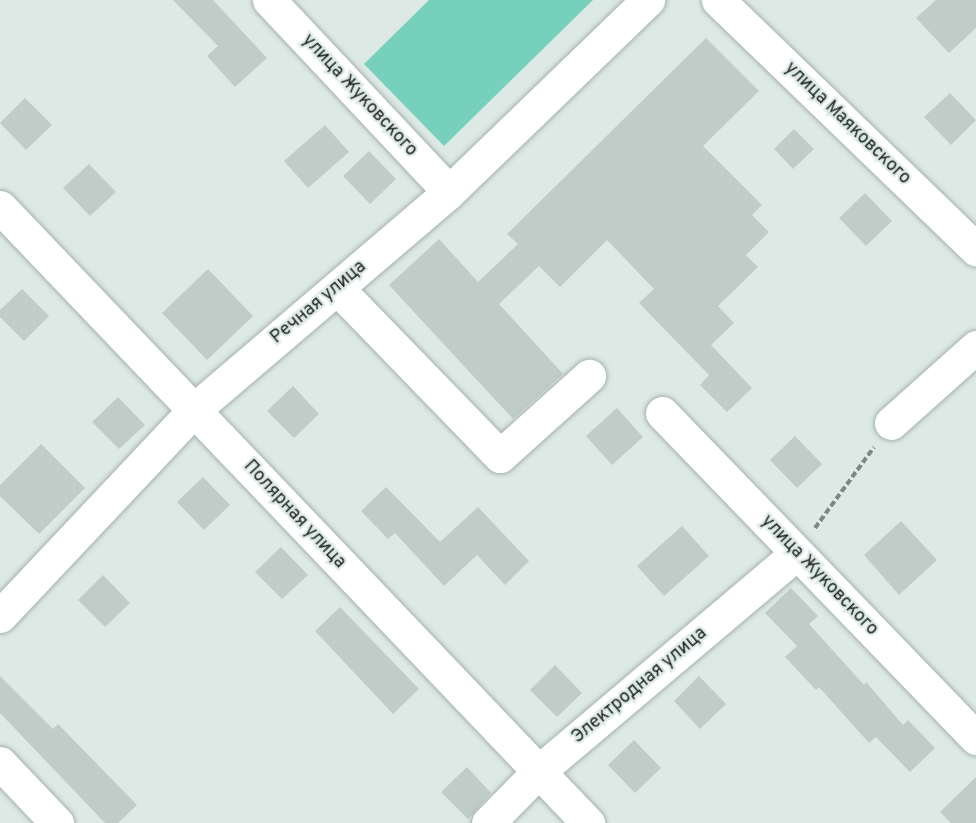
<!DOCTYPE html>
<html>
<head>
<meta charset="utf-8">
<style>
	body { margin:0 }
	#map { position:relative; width:976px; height:823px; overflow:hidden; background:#dce9e5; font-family:Overpass,sans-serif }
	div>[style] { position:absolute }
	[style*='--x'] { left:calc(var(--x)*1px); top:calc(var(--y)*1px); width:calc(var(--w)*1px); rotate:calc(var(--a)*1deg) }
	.green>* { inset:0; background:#76d0bb }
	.building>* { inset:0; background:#c0ccc8 }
	.path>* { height:4px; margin-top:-2px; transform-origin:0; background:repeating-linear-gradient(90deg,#7f8785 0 6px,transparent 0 9px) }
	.roads { filter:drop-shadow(0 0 2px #a5b1ad) drop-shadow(0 0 2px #a5b1ad) }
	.minor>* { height:33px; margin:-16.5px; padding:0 16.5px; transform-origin:16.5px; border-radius:16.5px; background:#fff }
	span { translate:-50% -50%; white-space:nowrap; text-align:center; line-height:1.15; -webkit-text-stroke:4.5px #dce9e5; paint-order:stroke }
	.street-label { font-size:18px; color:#1e2221 }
</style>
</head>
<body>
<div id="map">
	<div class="green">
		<div style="clip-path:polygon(429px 0,593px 0,444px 146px,364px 64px)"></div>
	</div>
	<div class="building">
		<div style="clip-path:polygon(173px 0,213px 0,267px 58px,235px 87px,207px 56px,218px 46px)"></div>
		<div style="clip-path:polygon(936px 0,976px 0,976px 28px,949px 53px,916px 18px)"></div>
		<div style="clip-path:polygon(706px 38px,759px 91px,703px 146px,762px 205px,752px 215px,769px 232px,746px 255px,758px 267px,718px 306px,734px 323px,711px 345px,752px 388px,727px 412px,700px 385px,709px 375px,639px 303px,654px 289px,607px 240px,560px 287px,539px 266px,499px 304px,563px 374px,513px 419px,389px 285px,439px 239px,478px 282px,518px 244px,507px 234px)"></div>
		<div style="clip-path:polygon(950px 93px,976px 120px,951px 145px,924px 117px)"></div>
		<div style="clip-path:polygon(25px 98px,52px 125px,26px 150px,0 123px)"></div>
		<div style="clip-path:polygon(325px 125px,349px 152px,308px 188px,284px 161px)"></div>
		<div style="clip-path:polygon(794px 129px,814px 149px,793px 169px,774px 149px)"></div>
		<div style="clip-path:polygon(369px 151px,396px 179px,370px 204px,343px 176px)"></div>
		<div style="clip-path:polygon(89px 164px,116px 192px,90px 216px,63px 188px)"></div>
		<div style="clip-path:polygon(865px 193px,892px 221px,866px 246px,839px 218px)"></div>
		<div style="clip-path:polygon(208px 269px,253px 316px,207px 360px,162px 313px)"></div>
		<div style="clip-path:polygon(22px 289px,49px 316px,24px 341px,0 317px,0 310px)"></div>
		<div style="clip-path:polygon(293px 386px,319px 414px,294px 438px,267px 411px)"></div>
		<div style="clip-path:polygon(118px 397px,145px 425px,119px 449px,92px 422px)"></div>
		<div style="clip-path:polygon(617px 408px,643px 437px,612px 465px,586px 436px)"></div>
		<div style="clip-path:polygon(795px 436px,822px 464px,797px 488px,770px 460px)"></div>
		<div style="clip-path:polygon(41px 444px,85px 488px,39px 534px,0 496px,0 485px)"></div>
		<div style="clip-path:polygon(203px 477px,230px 505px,204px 530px,177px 502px)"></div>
		<div style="clip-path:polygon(386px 487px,440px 542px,478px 507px,529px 561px,505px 585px,477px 555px,444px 586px,395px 533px,388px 539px,361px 511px)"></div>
		<div style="clip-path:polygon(901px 521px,937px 560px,899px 595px,864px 555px)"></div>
		<div style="clip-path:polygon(682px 526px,709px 556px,664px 596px,637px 566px)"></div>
		<div style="clip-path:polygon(281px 547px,308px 575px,282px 599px,255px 572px)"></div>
		<div style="clip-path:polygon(103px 575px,130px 603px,105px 627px,78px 600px)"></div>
		<div style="clip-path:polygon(791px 588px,818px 616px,809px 624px,864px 685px,866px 682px,903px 725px,908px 720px,935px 748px,910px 772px,876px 737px,869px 743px,819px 687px,816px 690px,785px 657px,797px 646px,765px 613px)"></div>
		<div style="clip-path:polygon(340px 607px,419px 689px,393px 714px,315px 631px)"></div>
		<div style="clip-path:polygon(555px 665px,582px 693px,557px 717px,530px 690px)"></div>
		<div style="clip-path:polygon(0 676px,53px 729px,58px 724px,137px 805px,118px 823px,105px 823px,0 713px)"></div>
		<div style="clip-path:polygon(699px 676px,726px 704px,700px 729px,674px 701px)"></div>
		<div style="clip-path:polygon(634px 740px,661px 768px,635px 793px,608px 765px)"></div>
		<div style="clip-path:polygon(467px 767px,491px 793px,468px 819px,441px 792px)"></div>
		<div style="clip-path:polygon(976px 777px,976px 823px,951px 823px,940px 812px)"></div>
	</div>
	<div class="path">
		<div style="--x:815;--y:528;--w:100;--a:-53.9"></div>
	</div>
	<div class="roads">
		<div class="minor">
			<div style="--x:269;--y:0;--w:263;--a:46.8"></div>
			<div style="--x:718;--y:0;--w:359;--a:44"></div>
			<div style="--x:0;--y:207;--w:852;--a:46.33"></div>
			<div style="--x:337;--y:288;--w:234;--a:45.9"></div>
			<div style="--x:500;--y:456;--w:120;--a:-42"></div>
			<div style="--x:662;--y:413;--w:452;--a:46"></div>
			<div style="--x:891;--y:423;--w:114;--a:-41.8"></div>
			<div style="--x:0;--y:616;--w:284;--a:-46.7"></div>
			<div style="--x:195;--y:409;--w:334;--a:-40.5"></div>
			<div style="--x:449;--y:192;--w:277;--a:-44"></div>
			<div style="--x:0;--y:763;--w:83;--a:46.5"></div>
			<div style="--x:488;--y:823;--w:71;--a:-45.6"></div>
			<div style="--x:538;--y:772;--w:339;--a:-40.2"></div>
		</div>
	</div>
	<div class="street-label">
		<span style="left:359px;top:96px;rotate:47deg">улица Жуковского</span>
		<span style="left:847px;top:124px;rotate:44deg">улица Маяковского</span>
		<span style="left:319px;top:303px;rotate:-40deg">Речная улица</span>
		<span style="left:294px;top:515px;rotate:47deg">Полярная улица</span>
		<span style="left:819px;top:576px;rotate:46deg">улица Жуковского</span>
		<span style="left:640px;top:686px;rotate:-40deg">Электродная улица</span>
	</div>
</div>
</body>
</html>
